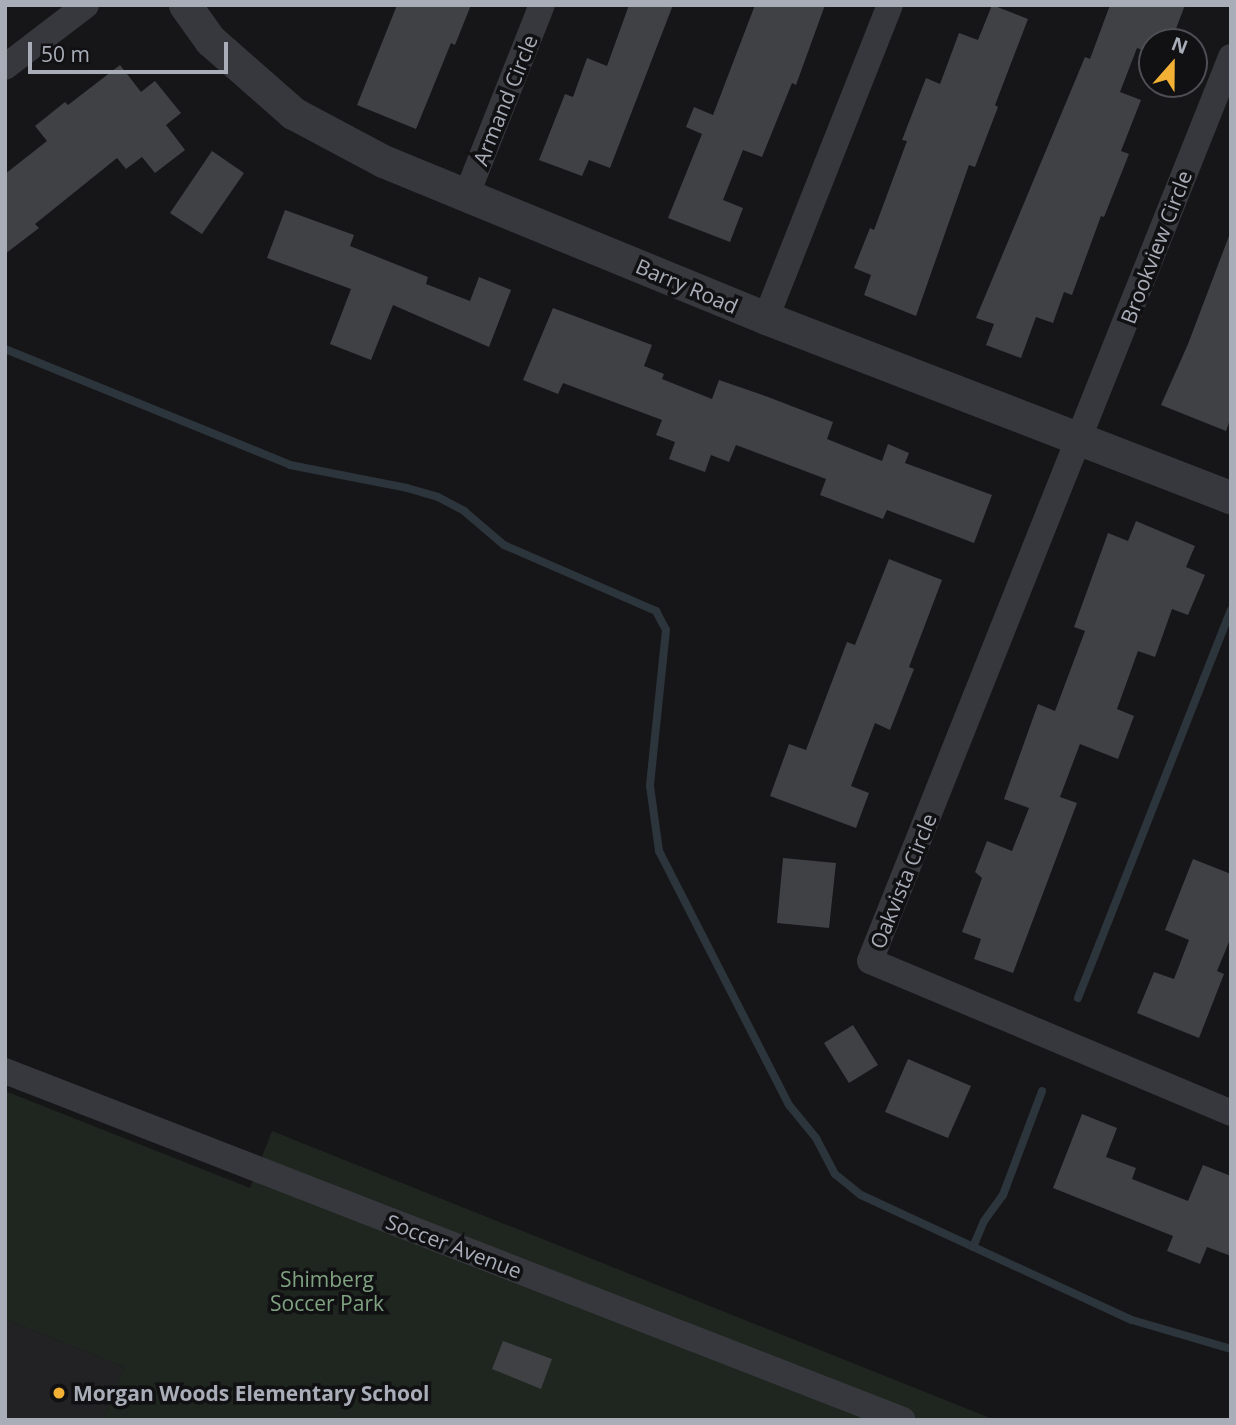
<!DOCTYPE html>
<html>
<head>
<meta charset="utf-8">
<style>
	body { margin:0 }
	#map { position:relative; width:1236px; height:1425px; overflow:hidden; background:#161618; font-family:"Open Sans",sans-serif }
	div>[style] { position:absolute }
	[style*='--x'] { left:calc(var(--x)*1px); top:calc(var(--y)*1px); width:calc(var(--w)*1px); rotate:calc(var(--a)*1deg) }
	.built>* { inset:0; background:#222225 }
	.green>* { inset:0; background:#1e261f }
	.stream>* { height:8px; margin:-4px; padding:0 4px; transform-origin:4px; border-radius:4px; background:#2c353c }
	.building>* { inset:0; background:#404145 }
	.minor>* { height:26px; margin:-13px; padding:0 13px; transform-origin:13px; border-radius:13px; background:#37383d }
	.tertiary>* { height:33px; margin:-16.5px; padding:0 16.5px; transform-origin:16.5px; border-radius:16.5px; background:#37383d }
	.dots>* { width:19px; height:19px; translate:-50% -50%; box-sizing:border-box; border:4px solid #111113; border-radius:50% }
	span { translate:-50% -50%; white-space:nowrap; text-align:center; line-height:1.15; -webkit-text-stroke:7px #111113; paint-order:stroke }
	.street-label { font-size:21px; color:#a8adb8 }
	.park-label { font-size:21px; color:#7fa381 }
	.poi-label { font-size:21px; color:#a8adb8; font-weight:700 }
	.left { translate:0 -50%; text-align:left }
	.frame { position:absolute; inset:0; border:7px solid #a8adb8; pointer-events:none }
	.north { position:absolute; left:1138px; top:28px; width:70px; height:70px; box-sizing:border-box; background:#111113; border:2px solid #4d4f55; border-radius:50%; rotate:21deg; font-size:19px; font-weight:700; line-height:28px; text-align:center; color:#a8adb8 }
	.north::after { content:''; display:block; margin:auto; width:24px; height:32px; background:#f2b134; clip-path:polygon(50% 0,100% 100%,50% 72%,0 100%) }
	.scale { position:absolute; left:28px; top:42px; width:200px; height:32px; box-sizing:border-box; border:4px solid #a8adb8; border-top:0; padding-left:9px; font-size:21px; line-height:24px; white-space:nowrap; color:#a8adb8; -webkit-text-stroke:5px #111113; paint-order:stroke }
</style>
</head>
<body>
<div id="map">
	<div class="built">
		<div style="clip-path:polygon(5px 1319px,124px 1367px,103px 1420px,5px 1420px)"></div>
	</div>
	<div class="green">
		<div style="clip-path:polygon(5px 1091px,250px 1188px,272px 1131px,995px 1420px,103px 1420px,124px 1367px,5px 1319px)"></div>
	</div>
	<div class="stream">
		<div style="--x:5;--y:349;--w:308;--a:22.1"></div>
		<div style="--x:290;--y:465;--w:119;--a:11.1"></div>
		<div style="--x:407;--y:488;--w:32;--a:16"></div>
		<div style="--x:438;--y:497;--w:30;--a:28"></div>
		<div style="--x:464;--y:511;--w:52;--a:40.4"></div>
		<div style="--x:504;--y:545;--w:166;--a:23.5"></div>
		<div style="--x:656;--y:611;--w:21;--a:62"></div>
		<div style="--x:666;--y:630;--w:157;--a:95.9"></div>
		<div style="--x:650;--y:786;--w:66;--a:82.1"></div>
		<div style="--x:659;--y:851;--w:285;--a:62.9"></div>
		<div style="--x:789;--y:1105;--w:43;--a:50.7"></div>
		<div style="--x:816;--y:1138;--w:41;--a:62.2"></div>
		<div style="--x:835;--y:1174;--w:33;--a:39"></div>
		<div style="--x:861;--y:1195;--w:298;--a:24.8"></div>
		<div style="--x:1132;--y:1320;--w:103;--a:16.3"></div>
		<div style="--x:1078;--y:998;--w:417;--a:-68.5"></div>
		<div style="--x:973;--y:1247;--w:28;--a:-67"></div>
		<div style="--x:984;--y:1221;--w:32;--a:-54"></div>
		<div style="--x:1003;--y:1195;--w:111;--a:-69.4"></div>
	</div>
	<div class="building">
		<div style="clip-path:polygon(397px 5px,471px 5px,455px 45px,451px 43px,416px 129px,357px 105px)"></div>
		<div style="clip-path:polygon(629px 5px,673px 5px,610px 168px,589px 160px,582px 176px,539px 160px,565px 94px,573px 97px,587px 58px,607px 66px)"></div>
		<div style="clip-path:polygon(755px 5px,825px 5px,796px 85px,792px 83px,762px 157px,743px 150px,723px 200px,743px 208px,730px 242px,668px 218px,702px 134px,686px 127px,694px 107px,713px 115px)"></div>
		<div style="clip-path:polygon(992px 5px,1028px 19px,995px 105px,998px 107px,975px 167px,969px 165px,916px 316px,864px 295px,871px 275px,854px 268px,870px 228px,874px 230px,907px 141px,902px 140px,926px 78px,940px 84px,959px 33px,978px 40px)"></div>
		<div style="clip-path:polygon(1110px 5px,1185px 5px,1171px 42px,1152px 42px,1152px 54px,1137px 48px,1120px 92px,1141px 100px,1121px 151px,1129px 154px,1104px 217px,1101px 216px,1072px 295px,1064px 292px,1053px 323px,1036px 317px,1021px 358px,986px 345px,994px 324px,976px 318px,1085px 57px,1090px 59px)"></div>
		<div style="clip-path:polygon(120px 65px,141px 92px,155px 81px,181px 113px,166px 125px,185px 150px,155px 173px,142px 157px,126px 169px,117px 158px,35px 224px,39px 228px,5px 254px,5px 174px,47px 141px,35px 126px,65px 102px,68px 105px)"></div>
		<div style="clip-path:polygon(212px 151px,244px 173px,202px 234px,170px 213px)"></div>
		<div style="clip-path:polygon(285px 210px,354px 235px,350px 246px,428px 277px,426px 284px,470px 301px,479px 277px,511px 290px,489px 347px,393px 305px,371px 360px,330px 344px,351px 289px,267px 258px)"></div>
		<div style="clip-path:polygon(1229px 236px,1231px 417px,1226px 431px,1161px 405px,1188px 344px)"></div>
		<div style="clip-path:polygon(553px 308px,652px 345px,644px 366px,664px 374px,662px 379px,712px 399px,719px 380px,768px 397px,833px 422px,827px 439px,882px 461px,888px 444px,909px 453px,905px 463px,992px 495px,974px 543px,887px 510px,883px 519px,820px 495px,826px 479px,736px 445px,729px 462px,711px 455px,705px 472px,669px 459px,675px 442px,656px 435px,662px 420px,563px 383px,558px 394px,523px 380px)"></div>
		<div style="clip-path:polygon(1136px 521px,1195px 546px,1186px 567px,1205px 575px,1188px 615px,1172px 609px,1155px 657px,1138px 651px,1117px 709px,1134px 716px,1118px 759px,1080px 744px,1060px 797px,1077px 803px,1013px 973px,974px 959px,981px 939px,962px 932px,982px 878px,975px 872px,987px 841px,1012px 851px,1029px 808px,1004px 799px,1038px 704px,1055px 711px,1085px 631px,1074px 627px,1108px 533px,1128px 541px)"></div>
		<div style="clip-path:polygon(889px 559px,942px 580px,909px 667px,914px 669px,890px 730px,875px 723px,851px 786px,869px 793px,856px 828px,770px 796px,789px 744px,806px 750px,847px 642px,855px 645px)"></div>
		<div style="clip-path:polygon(783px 858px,836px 863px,829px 928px,777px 923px)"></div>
		<div style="clip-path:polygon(1193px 859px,1231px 874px,1231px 937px,1217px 971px,1224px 974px,1199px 1038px,1137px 1013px,1154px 972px,1174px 979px,1189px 940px,1165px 930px)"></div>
		<div style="clip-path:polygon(853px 1025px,878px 1065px,849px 1083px,824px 1043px)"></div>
		<div style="clip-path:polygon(908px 1059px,971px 1086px,948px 1138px,885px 1112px)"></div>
		<div style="clip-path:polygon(1082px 1114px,1117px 1128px,1106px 1157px,1136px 1168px,1132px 1179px,1188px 1201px,1203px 1165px,1231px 1176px,1231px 1256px,1207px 1247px,1200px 1264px,1167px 1251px,1173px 1236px,1053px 1188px)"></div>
		<div style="clip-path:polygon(503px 1341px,552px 1359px,541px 1389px,492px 1369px)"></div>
	</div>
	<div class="minor">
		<div style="--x:1231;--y:57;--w:973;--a:111.77"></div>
		<div style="--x:870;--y:961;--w:392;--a:22.8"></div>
		<div style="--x:5;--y:67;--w:102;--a:-37.4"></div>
		<div style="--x:467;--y:194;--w:203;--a:-68.4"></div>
		<div style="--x:766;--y:318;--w:337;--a:-68.4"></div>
		<div style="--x:5;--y:1071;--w:963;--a:21.24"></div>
	</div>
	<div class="tertiary">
		<div style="--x:185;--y:5;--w:43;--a:54.5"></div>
		<div style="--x:210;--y:40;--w:111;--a:41.3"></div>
		<div style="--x:293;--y:113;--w:102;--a:28.1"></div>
		<div style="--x:383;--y:161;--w:414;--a:22.3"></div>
		<div style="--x:766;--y:318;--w:498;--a:21.1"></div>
	</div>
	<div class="dots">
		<div style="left:59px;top:1393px;background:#f2b134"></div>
	</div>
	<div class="street-label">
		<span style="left:505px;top:100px;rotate:-68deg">Armand Circle</span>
		<span style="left:1156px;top:247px;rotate:-69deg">Brookview Circle</span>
		<span style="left:687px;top:286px;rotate:23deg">Barry Road</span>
		<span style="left:903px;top:881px;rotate:-68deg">Oakvista Circle</span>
		<span style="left:454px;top:1246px;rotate:21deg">Soccer Avenue</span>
	</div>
	<div class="park-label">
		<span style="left:327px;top:1291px">Shimberg<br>Soccer Park</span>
	</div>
	<div class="poi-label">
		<span class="left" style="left:73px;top:1393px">Morgan Woods Elementary School</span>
	</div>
	<div class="frame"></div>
	<div class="north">N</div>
	<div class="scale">50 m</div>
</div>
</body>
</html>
